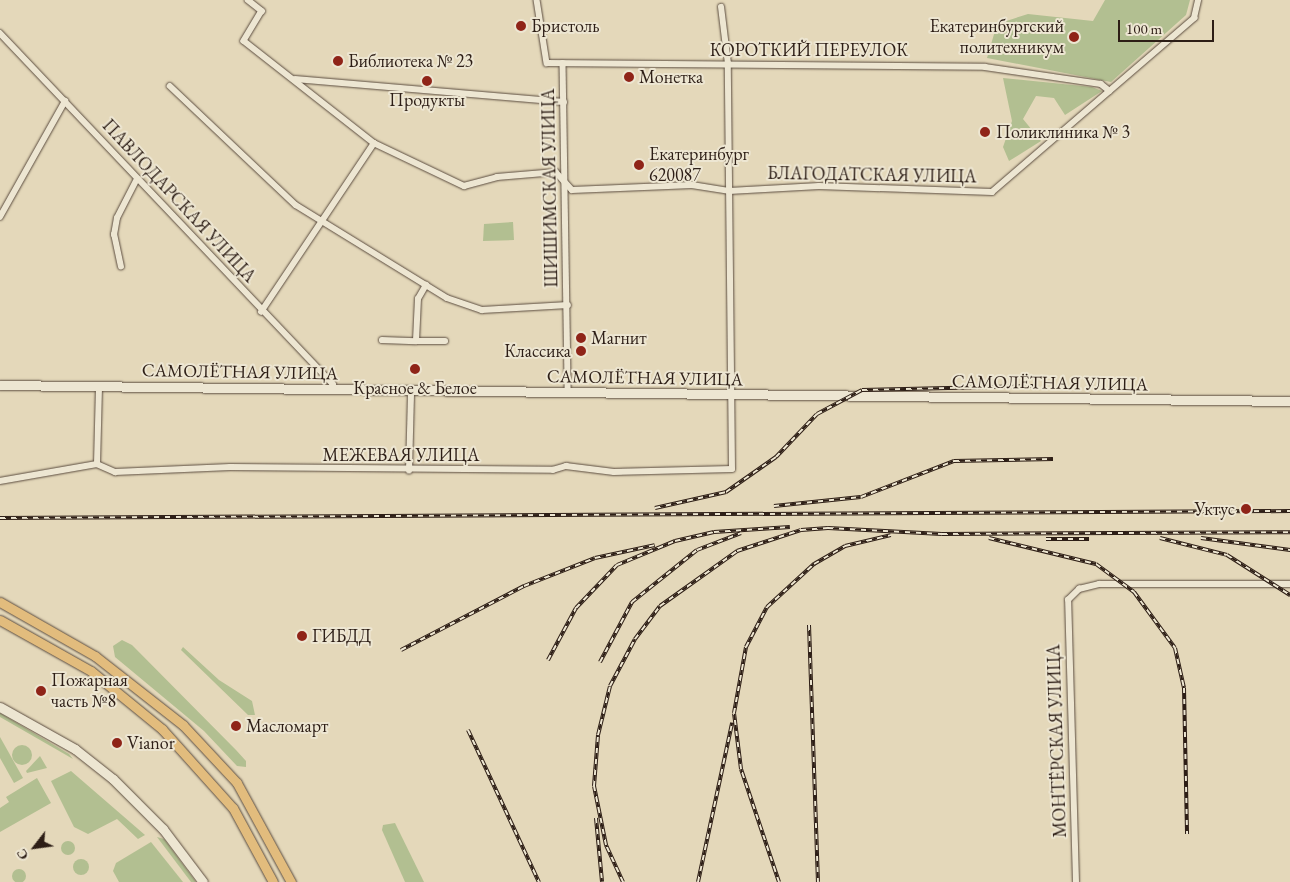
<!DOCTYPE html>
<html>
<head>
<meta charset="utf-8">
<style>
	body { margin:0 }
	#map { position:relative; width:1290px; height:882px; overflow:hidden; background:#e4d8ba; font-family:"EB Garamond",serif }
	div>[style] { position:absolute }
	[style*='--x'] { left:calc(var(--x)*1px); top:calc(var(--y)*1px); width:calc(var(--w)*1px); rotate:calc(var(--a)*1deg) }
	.green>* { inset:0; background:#b2bf91 }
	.round { border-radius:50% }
	.roads { filter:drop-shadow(0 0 1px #5b4c3f) drop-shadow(0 0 1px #5b4c3f) }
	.street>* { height:5.5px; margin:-2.75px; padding:0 2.75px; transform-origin:2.75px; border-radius:2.75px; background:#ede6d2 }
	.secondary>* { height:9px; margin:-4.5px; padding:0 4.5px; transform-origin:4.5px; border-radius:4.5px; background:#ede6d2 }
	.primary>* { height:9px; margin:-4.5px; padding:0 4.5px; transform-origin:4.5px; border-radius:4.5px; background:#e2bc7d }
	.rail>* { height:4px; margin-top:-2px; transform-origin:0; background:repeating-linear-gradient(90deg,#ede6d2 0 5.5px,#2d1e16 0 11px); box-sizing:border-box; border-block:1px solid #2d1e16 }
	.dots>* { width:14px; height:14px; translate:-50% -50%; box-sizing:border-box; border:2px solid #ede6d2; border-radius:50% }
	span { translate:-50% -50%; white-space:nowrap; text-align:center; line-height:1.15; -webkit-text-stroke:4px #ede6d2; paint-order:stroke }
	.poi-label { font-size:18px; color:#2d1e16 }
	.left { translate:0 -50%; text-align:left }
	.right { translate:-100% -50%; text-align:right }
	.street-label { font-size:18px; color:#2d1e16 }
	.north { position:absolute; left:10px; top:822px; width:50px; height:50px; -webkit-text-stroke:4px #ede6d2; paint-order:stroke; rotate:240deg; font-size:14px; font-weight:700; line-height:20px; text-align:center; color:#2d1e16 }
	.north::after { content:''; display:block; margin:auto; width:18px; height:22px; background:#2d1e16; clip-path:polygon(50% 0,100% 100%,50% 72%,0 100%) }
	.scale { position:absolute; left:1118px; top:20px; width:96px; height:22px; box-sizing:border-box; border:2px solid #2d1e16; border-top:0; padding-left:6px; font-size:15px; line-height:18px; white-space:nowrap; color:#2d1e16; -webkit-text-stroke:4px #ede6d2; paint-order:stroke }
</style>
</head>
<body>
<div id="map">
	<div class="green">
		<div style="clip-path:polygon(1105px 0,1190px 0,1186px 15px,1111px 82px,987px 58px,997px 24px,1028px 14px,1093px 21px)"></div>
		<div style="clip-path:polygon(1003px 78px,1092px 87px,1102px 91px,1065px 115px,1054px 98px,1036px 96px,1023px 119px,1041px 141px,1009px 161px,1003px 147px,1012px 121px)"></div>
		<div style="clip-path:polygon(513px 222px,514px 240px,483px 241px,484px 224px)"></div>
		<div style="clip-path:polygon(122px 640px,132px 645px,236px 750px,246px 761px,246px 767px,237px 766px,204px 731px,115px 657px,113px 646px)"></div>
		<div style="clip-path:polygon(183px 647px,219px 680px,252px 701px,255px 715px,248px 715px,181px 650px)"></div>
		<div style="clip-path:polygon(0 713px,69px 754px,73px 759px,0 717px)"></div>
		<div style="clip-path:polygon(0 737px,23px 778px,14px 783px,0 758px)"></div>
		<div class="round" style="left:12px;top:745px;width:20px;height:20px"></div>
		<div style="clip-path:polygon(40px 756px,47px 768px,27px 773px,26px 771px)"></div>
		<div style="clip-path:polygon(71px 771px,145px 835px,138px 839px,117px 819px,88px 834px,74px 827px,51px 781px)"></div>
		<div style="clip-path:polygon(37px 778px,51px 803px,0 832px,0 808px,9px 802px,6px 797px)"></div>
		<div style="clip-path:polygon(395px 823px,424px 882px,405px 882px,382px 830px,383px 825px)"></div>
		<div style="clip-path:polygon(157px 837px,164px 839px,196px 882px,191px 882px)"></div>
		<div class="round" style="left:61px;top:841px;width:14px;height:14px"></div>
		<div style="clip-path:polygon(151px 842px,183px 882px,119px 882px,113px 871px,116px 863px)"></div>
		<div class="round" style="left:73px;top:859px;width:16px;height:16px"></div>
		<div class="round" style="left:12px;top:869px;width:14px;height:14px"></div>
	</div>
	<div class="roads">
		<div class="street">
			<div style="--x:248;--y:0;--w:18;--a:38"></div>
			<div style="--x:262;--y:11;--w:35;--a:121"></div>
			<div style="--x:244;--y:41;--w:165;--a:38.1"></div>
			<div style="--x:374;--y:143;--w:100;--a:25.5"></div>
			<div style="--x:464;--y:186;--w:34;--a:-15"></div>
			<div style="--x:497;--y:177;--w:59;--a:-4.8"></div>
			<div style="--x:556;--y:172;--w:24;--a:48"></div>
			<div style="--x:572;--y:190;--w:120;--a:-2.4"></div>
			<div style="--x:692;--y:185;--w:37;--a:9"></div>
			<div style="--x:729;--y:191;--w:90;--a:-3.2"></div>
			<div style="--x:819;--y:186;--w:173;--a:2"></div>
			<div style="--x:992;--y:192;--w:267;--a:-40.7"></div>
			<div style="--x:1194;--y:18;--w:18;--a:-77"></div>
			<div style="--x:537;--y:0;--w:64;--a:81"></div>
			<div style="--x:547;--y:63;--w:438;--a:0.5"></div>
			<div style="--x:985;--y:67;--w:117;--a:8.3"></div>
			<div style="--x:1101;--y:84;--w:11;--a:38"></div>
			<div style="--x:0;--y:33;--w:484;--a:46.5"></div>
			<div style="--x:333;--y:384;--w:6;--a:90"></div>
			<div style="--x:563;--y:63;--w:329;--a:89.1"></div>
			<div style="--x:295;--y:79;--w:270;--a:4.9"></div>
			<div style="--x:170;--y:86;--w:173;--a:43.4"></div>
			<div style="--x:296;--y:205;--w:177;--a:31.6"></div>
			<div style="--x:447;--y:298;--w:37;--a:19"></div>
			<div style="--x:482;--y:310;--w:86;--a:-3.3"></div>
			<div style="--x:0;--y:217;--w:133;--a:-60.7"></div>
			<div style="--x:121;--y:267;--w:33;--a:-102"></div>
			<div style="--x:114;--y:235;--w:17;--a:-80"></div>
			<div style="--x:117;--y:218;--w:44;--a:-62.9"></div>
			<div style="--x:261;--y:312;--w:203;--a:-56.2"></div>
			<div style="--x:382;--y:340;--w:34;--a:2"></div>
			<div style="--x:416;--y:341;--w:42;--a:-87.3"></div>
			<div style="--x:418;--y:299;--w:16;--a:-60"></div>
			<div style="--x:416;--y:341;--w:29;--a:0"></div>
			<div style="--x:97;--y:464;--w:78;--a:-88.5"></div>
			<div style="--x:409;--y:471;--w:78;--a:-88.5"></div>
			<div style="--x:0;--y:481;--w:98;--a:-9.9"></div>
			<div style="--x:97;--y:464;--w:20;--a:24"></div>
			<div style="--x:115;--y:472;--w:115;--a:-2.5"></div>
			<div style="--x:230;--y:467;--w:323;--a:0.5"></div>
			<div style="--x:553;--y:470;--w:14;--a:-17"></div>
			<div style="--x:566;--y:466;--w:48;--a:7.1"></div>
			<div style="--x:614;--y:472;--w:118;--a:-1.5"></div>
			<div style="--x:732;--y:469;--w:405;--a:-90.6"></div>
			<div style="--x:728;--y:64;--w:57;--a:-97"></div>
			<div style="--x:1076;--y:882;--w:282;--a:-91.6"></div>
			<div style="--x:1068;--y:600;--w:16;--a:-45"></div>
			<div style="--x:1079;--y:589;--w:21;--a:-14"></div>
			<div style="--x:1099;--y:584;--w:191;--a:0"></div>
		</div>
		<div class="secondary">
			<div style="--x:0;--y:385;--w:1290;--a:0.71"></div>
			<div style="--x:0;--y:707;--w:86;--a:29.2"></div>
			<div style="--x:75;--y:749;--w:48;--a:38.3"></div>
			<div style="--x:113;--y:779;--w:71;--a:45"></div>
			<div style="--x:163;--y:829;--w:66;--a:53"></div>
		</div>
		<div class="primary">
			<div style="--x:0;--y:602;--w:109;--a:29.6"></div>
			<div style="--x:95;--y:656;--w:112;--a:38.1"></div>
			<div style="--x:183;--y:725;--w:79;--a:47"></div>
			<div style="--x:237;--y:783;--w:113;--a:61.4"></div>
			<div style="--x:0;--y:620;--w:104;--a:29.3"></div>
			<div style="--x:91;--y:671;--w:92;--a:39.2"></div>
			<div style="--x:162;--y:729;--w:106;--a:48.1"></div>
			<div style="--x:233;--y:808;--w:84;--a:61.6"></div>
		</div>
	</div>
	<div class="rail">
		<div style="--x:774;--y:506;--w:87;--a:-5.9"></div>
		<div style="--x:861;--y:497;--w:100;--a:-21.2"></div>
		<div style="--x:954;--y:461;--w:99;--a:-1.2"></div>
		<div style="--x:655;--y:508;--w:73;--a:-12.7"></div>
		<div style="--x:726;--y:492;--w:61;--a:-35"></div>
		<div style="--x:776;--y:457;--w:59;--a:-46.4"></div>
		<div style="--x:817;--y:414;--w:51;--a:-28.1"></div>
		<div style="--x:862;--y:390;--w:172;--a:-1.3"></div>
		<div style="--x:0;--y:518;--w:1290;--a:-0.31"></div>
		<div style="--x:989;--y:538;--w:110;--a:13.7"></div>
		<div style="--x:1096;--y:564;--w:47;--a:36.4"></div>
		<div style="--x:1134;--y:592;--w:69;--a:53.8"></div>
		<div style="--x:1175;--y:648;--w:41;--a:77.3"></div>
		<div style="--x:1184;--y:688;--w:146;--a:88.8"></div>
		<div style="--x:1160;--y:538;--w:69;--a:14.2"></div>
		<div style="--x:1227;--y:555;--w:75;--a:32.4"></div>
		<div style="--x:1201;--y:538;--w:90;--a:7.7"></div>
		<div style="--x:1046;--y:539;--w:43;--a:0"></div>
		<div style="--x:809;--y:625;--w:257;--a:88"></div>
		<div style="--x:401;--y:650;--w:139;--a:-27.5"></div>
		<div style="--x:524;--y:586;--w:76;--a:-21.5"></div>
		<div style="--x:595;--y:558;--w:61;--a:-12.2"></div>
		<div style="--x:548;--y:660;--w:59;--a:-61.7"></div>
		<div style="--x:576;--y:608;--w:59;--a:-46.4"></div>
		<div style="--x:617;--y:565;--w:63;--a:-22.5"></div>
		<div style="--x:675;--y:541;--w:40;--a:-13"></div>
		<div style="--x:714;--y:532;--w:76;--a:-3.8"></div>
		<div style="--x:600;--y:662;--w:68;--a:-61.9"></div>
		<div style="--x:632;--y:602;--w:83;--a:-38.7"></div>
		<div style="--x:697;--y:550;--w:47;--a:-21.1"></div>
		<div style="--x:468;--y:730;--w:168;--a:65"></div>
		<div style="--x:596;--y:818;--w:64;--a:84.6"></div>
		<div style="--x:623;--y:882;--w:41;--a:-114.7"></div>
		<div style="--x:606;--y:845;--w:60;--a:-101.5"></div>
		<div style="--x:594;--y:786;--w:51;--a:-85.5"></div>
		<div style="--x:598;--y:735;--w:50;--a:-76.2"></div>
		<div style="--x:610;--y:686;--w:53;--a:-62"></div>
		<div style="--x:635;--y:639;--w:41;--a:-52.9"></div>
		<div style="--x:660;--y:606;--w:95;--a:-35.5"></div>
		<div style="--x:737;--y:551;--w:67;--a:-18.2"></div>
		<div style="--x:801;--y:530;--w:27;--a:-4"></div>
		<div style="--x:828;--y:528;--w:114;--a:3"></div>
		<div style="--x:942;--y:534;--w:348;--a:-0.3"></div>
		<div style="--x:698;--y:882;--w:163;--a:-77.9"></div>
		<div style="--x:779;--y:882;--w:119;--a:-108.6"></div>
		<div style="--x:741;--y:769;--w:56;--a:-97.1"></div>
		<div style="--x:734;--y:713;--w:67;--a:-79.7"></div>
		<div style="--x:746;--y:647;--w:45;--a:-62.3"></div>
		<div style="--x:767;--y:607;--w:64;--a:-42.5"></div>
		<div style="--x:814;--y:564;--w:36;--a:-30"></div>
		<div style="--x:845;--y:546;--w:47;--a:-13.4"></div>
	</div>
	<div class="dots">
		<div style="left:521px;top:26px;background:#8f2418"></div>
		<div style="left:1074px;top:37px;background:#8f2418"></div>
		<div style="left:338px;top:61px;background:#8f2418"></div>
		<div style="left:629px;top:77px;background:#8f2418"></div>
		<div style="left:427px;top:81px;background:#8f2418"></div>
		<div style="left:985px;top:132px;background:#8f2418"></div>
		<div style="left:639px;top:165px;background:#8f2418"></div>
		<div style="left:581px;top:338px;background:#8f2418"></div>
		<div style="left:581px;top:351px;background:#8f2418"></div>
		<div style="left:415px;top:369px;background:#8f2418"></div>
		<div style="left:1246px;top:509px;background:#8f2418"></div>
		<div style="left:302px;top:636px;background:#8f2418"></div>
		<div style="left:41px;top:691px;background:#8f2418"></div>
		<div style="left:236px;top:726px;background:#8f2418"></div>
		<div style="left:117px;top:743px;background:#8f2418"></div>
	</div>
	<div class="poi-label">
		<span class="left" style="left:531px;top:26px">Бристоль</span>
		<span class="right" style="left:1064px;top:37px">Екатеринбургский<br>политехникум</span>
		<span class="left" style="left:348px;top:61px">Библиотека № 23</span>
		<span class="left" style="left:639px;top:77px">Монетка</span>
		<span style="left:427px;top:100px">Продукты</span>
		<span class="left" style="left:996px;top:132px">Поликлиника № 3</span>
		<span class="left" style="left:649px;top:165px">Екатеринбург<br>620087</span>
		<span class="left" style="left:591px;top:338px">Магнит</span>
		<span class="right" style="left:571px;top:351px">Классика</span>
		<span style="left:415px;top:388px">Красное &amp; Белое</span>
		<span class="right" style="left:1235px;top:509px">Уктус</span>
		<span class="left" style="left:312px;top:636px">ГИБДД</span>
		<span class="left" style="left:51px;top:691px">Пожарная<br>часть №8</span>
		<span class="left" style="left:246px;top:726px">Масломарт</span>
		<span class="left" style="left:127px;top:743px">Vianor</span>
	</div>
	<div class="street-label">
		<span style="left:809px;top:50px">КОРОТКИЙ ПЕРЕУЛОК</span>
		<span style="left:872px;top:175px;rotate:1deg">БЛАГОДАТСКАЯ УЛИЦА</span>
		<span style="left:550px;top:188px;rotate:-91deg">ШИШИМСКАЯ УЛИЦА</span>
		<span style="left:179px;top:201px;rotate:47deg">ПАВЛОДАРСКАЯ УЛИЦА</span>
		<span style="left:240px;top:372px;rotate:1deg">САМОЛЁТНАЯ УЛИЦА</span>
		<span style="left:645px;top:378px;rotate:1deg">САМОЛЁТНАЯ УЛИЦА</span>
		<span style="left:1050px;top:383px;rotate:1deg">САМОЛЁТНАЯ УЛИЦА</span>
		<span style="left:401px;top:455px">МЕЖЕВАЯ УЛИЦА</span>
		<span style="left:1057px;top:741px;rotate:-92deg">МОНТЁРСКАЯ УЛИЦА</span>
	</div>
	<div class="north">С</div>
	<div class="scale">100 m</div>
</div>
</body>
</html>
